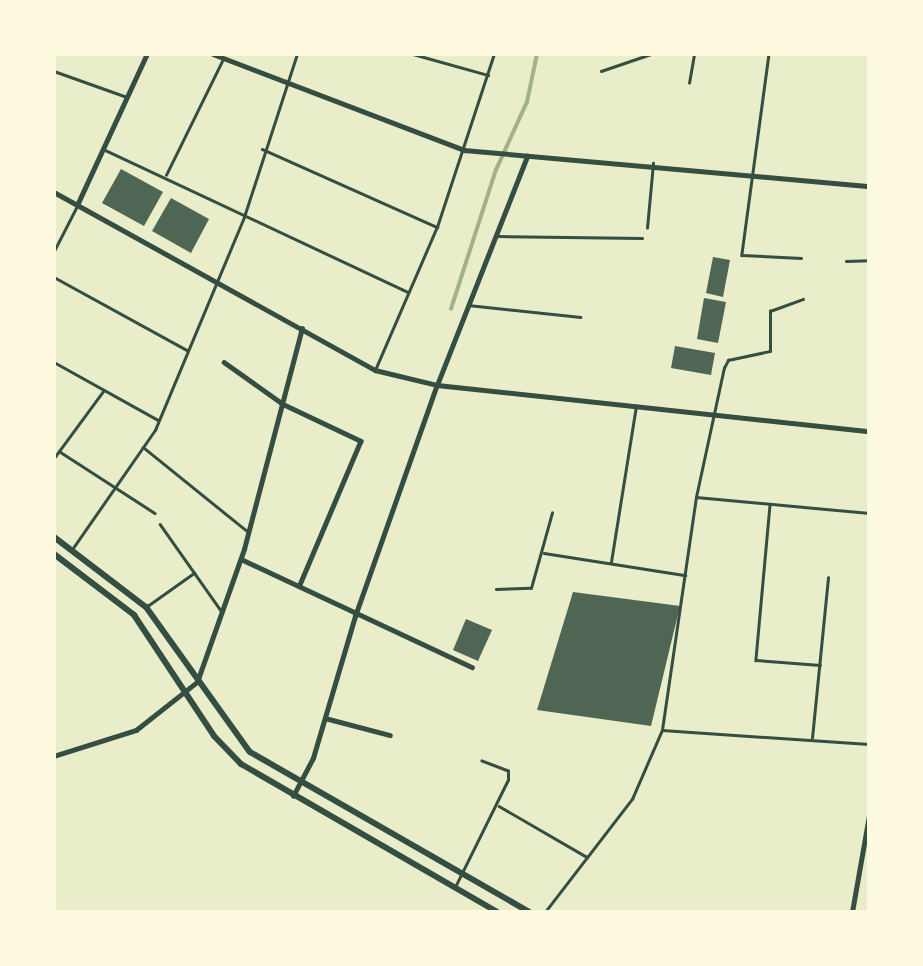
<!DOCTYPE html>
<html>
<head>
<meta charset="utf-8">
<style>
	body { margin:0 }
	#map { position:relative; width:923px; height:966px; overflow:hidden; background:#e9edc9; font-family:"PT Serif",serif }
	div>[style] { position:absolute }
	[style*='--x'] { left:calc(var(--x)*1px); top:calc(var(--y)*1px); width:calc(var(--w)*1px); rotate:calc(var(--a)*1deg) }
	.stream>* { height:3.5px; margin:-1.75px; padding:0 1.75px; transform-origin:1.75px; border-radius:1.75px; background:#a3b18a }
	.building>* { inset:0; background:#4f6655 }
	.service>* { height:2.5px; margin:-1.25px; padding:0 1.25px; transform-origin:1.25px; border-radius:1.25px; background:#344e41 }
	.minor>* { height:4.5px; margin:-2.25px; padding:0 2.25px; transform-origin:2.25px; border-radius:2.25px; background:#344e41 }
	.tertiary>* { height:6px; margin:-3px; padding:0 3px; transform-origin:3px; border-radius:3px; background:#344e41 }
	span { translate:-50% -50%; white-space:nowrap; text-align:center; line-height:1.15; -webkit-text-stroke:6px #fefae0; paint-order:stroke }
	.frame { position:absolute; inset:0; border:56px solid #fefae0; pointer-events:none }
</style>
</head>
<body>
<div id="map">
	<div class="stream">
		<div style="--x:451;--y:309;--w:146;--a:-72.1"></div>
		<div style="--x:496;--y:170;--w:75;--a:-65.5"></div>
		<div style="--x:527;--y:102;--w:49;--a:-78.2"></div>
	</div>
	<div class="building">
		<div style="clip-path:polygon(121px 169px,163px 192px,144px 226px,102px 203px)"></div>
		<div style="clip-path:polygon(171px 198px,209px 219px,191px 253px,152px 231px)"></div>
		<div style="clip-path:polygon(713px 257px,730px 260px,723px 297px,706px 293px)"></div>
		<div style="clip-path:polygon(704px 298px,726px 302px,718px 343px,697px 339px)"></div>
		<div style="clip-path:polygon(675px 346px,715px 353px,711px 375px,671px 368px)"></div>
		<div style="clip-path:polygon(573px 592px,680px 606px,651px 726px,537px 710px)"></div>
		<div style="clip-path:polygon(466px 619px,492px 630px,478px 661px,453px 650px)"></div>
	</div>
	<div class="service">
		<div style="--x:413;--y:54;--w:78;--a:15.6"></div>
		<div style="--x:769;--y:54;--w:203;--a:97.7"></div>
		<div style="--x:742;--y:255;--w:59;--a:2.9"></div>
		<div style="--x:54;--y:71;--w:77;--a:19.6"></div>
		<div style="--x:601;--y:71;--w:53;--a:-18.8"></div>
		<div style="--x:689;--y:83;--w:29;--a:-80"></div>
		<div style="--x:262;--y:149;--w:192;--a:24"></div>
		<div style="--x:105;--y:150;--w:335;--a:25.1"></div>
		<div style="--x:166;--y:175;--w:129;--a:-63.8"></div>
		<div style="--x:647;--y:228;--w:65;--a:-84.7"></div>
		<div style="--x:498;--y:236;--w:144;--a:0.8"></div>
		<div style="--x:54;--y:251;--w:53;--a:-62.9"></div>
		<div style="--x:846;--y:261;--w:23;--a:-2"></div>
		<div style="--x:54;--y:277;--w:152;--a:28.8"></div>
		<div style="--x:468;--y:305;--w:113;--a:6.1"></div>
		<div style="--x:54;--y:362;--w:119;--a:29.1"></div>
		<div style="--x:375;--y:370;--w:156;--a:-66.6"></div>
		<div style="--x:437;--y:227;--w:182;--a:-71.8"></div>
		<div style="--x:143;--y:447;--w:134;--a:38.9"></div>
		<div style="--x:59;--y:451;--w:114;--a:32.9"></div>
		<div style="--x:54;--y:458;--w:84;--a:-53.7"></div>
		<div style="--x:696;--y:497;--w:174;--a:5.3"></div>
		<div style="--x:770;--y:505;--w:156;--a:95.2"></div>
		<div style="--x:756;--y:660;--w:64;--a:4.5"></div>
		<div style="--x:160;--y:524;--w:108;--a:54.8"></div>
		<div style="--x:73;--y:548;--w:144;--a:-55.2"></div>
		<div style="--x:155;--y:430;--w:231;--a:-67.3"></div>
		<div style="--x:244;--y:217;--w:171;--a:-72"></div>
		<div style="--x:544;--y:553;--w:143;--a:8.9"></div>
		<div style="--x:611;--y:562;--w:158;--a:-80.9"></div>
		<div style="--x:496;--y:589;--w:35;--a:-2"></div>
		<div style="--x:531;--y:588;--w:78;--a:-74.4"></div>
		<div style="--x:146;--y:607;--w:59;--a:-35.3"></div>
		<div style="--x:662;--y:730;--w:207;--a:3.9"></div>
		<div style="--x:812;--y:738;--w:161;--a:-84.3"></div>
		<div style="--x:499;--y:806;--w:102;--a:30.1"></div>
		<div style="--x:456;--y:885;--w:117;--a:-63.7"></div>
		<div style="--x:508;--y:780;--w:9;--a:-90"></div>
		<div style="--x:508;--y:771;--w:28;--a:-159"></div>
		<div style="--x:545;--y:912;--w:143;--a:-52.4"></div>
		<div style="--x:632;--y:799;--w:75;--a:-66.5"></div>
		<div style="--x:662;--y:730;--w:235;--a:-81.7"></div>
		<div style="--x:696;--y:497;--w:132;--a:-77.8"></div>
		<div style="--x:724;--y:368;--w:9;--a:-63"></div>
		<div style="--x:728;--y:360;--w:43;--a:-12.1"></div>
		<div style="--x:770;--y:351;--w:40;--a:-90"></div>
		<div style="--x:770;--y:311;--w:35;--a:-20"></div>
	</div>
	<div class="minor">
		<div style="--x:213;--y:54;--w:269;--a:20.9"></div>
		<div style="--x:464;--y:150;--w:407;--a:5.1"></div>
		<div style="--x:54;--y:192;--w:367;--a:29"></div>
		<div style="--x:375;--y:370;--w:64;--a:13.6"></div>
		<div style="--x:437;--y:385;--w:434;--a:6.1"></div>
		<div style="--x:78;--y:203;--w:164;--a:-65.2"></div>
		<div style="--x:224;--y:362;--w:72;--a:35.4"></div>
		<div style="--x:283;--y:404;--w:86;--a:25.4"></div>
		<div style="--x:361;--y:441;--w:156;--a:113"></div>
		<div style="--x:241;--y:559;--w:255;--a:25.1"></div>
		<div style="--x:325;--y:718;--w:67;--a:14.7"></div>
		<div style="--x:54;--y:756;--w:86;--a:-17.6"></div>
		<div style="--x:136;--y:730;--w:78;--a:-38.2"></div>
		<div style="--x:197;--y:682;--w:141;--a:-70.5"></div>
		<div style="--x:244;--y:549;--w:228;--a:-75.3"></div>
		<div style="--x:293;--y:796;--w:43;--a:-62.2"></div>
		<div style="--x:313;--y:758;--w:148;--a:-73.5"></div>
		<div style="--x:355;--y:616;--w:245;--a:-70.5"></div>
		<div style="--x:437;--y:385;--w:246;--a:-68.5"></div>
		<div style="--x:852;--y:912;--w:97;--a:-80"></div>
	</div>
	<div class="tertiary">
		<div style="--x:54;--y:537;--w:116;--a:37.3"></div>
		<div style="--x:146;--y:607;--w:178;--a:54.4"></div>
		<div style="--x:250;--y:752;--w:322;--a:29.8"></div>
		<div style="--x:54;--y:554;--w:101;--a:37.3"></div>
		<div style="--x:134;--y:615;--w:145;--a:56.5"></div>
		<div style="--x:214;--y:736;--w:39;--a:46"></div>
		<div style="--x:241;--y:764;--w:296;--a:30"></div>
	</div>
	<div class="frame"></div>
</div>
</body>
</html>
